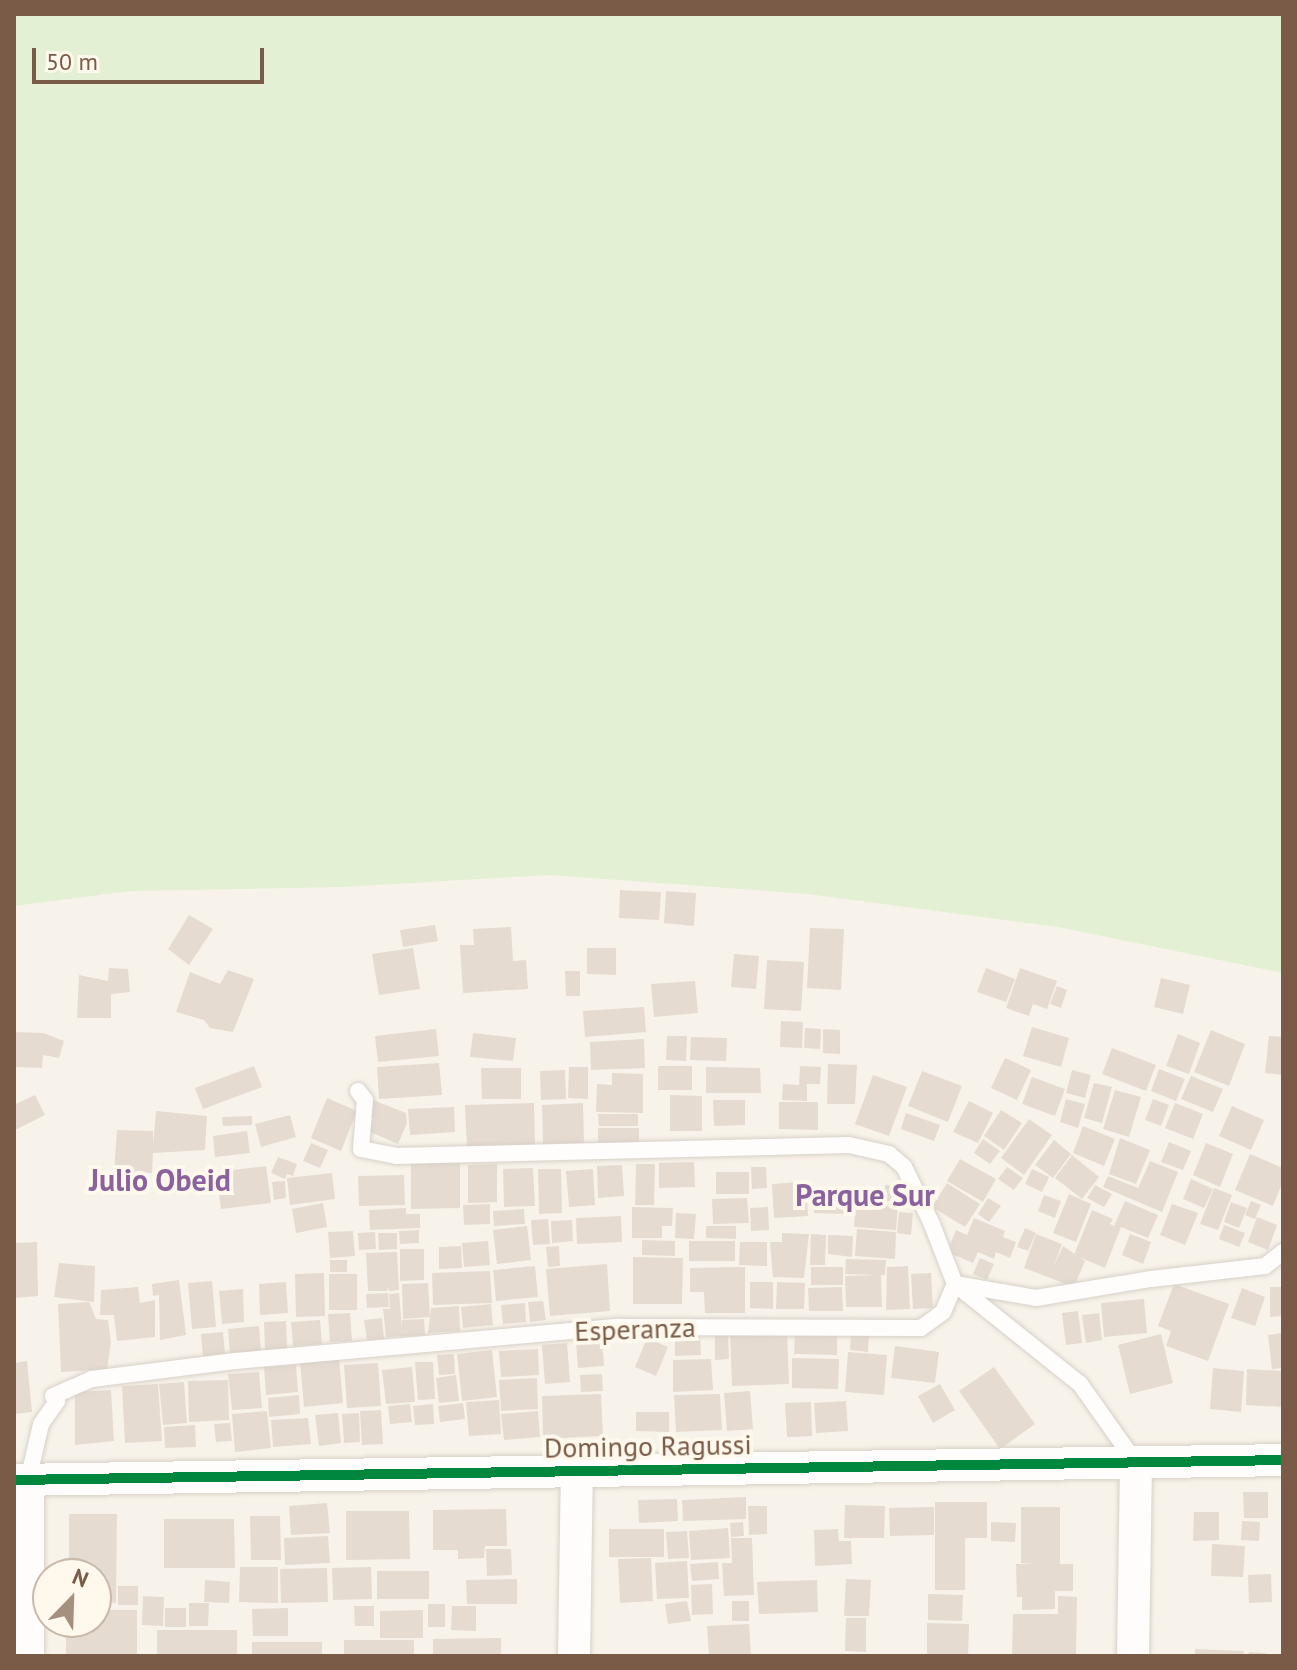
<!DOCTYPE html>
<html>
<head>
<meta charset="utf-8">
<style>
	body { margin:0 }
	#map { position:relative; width:1297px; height:1670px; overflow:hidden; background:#f8f3ea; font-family:"PT Sans",sans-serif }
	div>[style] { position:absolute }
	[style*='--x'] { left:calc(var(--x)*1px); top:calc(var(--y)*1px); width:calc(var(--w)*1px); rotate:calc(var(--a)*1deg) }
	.green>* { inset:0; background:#e3f0d3 }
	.building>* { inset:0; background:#e5dbd1 }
	.roads { filter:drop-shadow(0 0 2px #d7d0c8) drop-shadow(0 0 2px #d7d0c8) }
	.lane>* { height:16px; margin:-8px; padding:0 8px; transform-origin:8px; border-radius:8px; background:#fefdfc }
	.street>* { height:32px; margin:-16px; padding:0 16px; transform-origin:16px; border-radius:16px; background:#fefdfc }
	.cycleway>* { height:10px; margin:-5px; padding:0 5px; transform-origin:5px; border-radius:5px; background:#00873e }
	span { translate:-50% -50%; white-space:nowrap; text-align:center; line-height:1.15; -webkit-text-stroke:8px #fff8ec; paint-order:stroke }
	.street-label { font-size:28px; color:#795b47 }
	.neighbourhood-label { font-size:30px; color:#8b629d; font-weight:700 }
	.frame { position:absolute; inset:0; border:16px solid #795b47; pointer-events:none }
	.north { position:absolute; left:32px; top:1558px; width:80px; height:80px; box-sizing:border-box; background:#fff8ec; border:2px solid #c9b9aa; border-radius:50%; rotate:23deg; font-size:22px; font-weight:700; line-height:32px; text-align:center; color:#795b47 }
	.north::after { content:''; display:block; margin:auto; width:28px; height:36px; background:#a59080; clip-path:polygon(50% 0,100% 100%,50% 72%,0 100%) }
	.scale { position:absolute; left:32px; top:48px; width:232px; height:36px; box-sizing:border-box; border:4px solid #795b47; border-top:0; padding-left:10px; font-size:24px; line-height:28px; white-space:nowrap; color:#795b47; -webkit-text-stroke:6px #fff8ec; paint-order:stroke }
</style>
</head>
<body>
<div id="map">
	<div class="green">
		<div style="clip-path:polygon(14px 14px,1283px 14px,1283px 973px,1058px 927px,807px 894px,550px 875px,343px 887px,130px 891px,14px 906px)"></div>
	</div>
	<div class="building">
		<div style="clip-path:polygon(620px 890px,661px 892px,659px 920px,619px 918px)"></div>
		<div style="clip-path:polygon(666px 891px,696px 893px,694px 926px,664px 923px)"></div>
		<div style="clip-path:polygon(189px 915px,213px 929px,189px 965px,168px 949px)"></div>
		<div style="clip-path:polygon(435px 925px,438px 941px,403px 947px,400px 930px)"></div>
		<div style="clip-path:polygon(511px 927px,513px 961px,526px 960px,528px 989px,463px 993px,460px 945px,474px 945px,473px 929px)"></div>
		<div style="clip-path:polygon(810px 928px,844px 929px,841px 990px,807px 988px)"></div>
		<div style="clip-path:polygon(413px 948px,420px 989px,379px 995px,372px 954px)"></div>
		<div style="clip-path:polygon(587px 948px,616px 948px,616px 975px,587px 974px)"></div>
		<div style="clip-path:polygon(734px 954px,759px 956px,756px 989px,731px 987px)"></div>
		<div style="clip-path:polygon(767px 960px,804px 962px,801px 1011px,764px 1009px)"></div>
		<div style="clip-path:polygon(109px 968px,128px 969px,130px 992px,111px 994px,111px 1018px,77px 1018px,79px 975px,108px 981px)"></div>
		<div style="clip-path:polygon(986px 968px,1015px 979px,1006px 1002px,977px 992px)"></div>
		<div style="clip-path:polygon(1020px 968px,1057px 981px,1047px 1009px,1033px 1004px,1029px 1016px,1006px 1008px)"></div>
		<div style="clip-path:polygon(228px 970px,254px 979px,233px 1032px,210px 1028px,204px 1020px,176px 1012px,190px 972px,220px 984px)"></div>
		<div style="clip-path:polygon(565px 971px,580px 971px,580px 996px,566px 996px)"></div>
		<div style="clip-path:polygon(1161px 978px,1190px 985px,1183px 1014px,1154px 1007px)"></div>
		<div style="clip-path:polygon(695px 981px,698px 1013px,654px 1017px,651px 984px)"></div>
		<div style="clip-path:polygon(1057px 986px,1067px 990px,1061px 1008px,1050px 1004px)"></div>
		<div style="clip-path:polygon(644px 1007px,646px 1032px,585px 1037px,583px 1011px)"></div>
		<div style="clip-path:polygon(781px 1021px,803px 1022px,802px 1048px,780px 1047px)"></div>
		<div style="clip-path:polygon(1032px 1027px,1069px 1038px,1061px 1067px,1023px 1056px)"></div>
		<div style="clip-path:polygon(805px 1028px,821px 1029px,820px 1049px,804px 1048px)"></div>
		<div style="clip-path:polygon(436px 1029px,439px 1056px,378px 1062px,375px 1036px)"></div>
		<div style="clip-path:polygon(823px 1029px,840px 1030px,840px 1054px,823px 1053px)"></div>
		<div style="clip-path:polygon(1211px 1030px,1245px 1044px,1229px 1086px,1194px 1072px)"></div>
		<div style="clip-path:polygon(14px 1032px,43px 1033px,64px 1041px,59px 1058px,43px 1055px,42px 1068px,14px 1067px)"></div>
		<div style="clip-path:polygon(473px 1033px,516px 1038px,513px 1061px,470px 1057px)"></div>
		<div style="clip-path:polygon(1178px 1034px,1200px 1043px,1189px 1074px,1166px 1066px)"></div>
		<div style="clip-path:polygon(667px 1036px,687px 1036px,686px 1061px,666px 1060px)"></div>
		<div style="clip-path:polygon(1269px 1036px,1283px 1037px,1283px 1075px,1265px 1073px)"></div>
		<div style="clip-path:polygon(691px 1037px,727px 1038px,726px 1061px,690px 1060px)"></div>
		<div style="clip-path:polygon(644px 1039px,645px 1068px,591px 1070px,590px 1042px)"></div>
		<div style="clip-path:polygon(1112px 1048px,1156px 1065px,1146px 1091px,1102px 1074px)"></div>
		<div style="clip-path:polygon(1005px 1058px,1031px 1070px,1017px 1100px,991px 1088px)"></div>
		<div style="clip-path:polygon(439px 1063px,442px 1095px,379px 1099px,377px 1067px)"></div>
		<div style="clip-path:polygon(828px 1064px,857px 1065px,855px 1104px,827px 1104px)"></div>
		<div style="clip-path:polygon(254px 1066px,262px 1087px,203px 1109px,195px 1088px)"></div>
		<div style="clip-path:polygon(658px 1066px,692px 1066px,692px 1090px,658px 1090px)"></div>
		<div style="clip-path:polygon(800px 1066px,821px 1067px,820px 1084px,807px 1084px,807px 1101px,782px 1100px,783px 1084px,799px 1085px)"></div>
		<div style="clip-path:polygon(569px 1067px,588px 1067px,588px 1099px,568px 1098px)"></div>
		<div style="clip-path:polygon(706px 1067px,760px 1068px,761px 1093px,706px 1093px)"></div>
		<div style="clip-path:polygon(481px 1068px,521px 1068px,521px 1099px,482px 1099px)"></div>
		<div style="clip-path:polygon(1159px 1069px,1185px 1079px,1176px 1101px,1151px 1091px)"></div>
		<div style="clip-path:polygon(565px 1070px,566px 1099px,541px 1100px,540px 1071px)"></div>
		<div style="clip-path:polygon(1072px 1070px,1091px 1075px,1085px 1098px,1066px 1093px)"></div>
		<div style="clip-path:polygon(922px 1071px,962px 1086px,948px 1122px,908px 1106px)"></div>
		<div style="clip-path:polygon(612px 1073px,643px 1074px,643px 1113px,596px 1112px,597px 1084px,612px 1085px)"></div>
		<div style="clip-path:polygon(873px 1075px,907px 1087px,889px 1136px,855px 1124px)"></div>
		<div style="clip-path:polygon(1191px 1076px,1223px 1089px,1213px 1112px,1181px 1099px)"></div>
		<div style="clip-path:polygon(1032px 1077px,1065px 1089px,1055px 1116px,1022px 1104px)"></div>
		<div style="clip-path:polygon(1094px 1083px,1112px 1087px,1102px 1123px,1084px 1118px)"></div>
		<div style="clip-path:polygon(1115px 1090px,1141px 1097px,1129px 1137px,1103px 1129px)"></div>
		<div style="clip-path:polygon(35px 1095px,45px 1115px,15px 1130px,14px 1105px)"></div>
		<div style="clip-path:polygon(670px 1095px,702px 1096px,702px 1131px,670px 1131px)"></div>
		<div style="clip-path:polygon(327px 1098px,357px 1111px,341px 1151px,311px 1138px)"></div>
		<div style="clip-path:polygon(1066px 1099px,1085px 1104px,1078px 1128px,1060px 1122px)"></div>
		<div style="clip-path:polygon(1153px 1099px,1169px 1105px,1161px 1126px,1145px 1120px)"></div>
		<div style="clip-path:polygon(373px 1100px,406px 1113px,407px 1123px,398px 1144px,368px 1131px,374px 1119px,367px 1116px)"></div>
		<div style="clip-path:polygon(713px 1100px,745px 1100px,745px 1125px,714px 1126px)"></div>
		<div style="clip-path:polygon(969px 1101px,993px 1113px,978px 1143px,953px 1132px)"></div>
		<div style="clip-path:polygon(779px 1102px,818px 1102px,818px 1130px,779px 1129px)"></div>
		<div style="clip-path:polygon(534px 1103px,535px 1145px,467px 1148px,465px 1105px)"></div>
		<div style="clip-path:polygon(583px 1103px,584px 1143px,543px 1144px,542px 1105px)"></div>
		<div style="clip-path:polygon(1175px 1103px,1203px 1114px,1193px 1139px,1165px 1128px)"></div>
		<div style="clip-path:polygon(1232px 1106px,1264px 1120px,1251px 1150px,1219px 1136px)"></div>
		<div style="clip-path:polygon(454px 1107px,455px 1132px,410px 1135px,408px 1109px)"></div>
		<div style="clip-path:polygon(1001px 1110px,1022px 1123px,1004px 1150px,984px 1136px)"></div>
		<div style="clip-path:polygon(156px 1111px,207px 1116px,205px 1150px,153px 1153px,152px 1173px,114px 1172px,117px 1130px,153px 1131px,153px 1146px)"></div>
		<div style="clip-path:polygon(906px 1113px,940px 1125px,934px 1141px,901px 1129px)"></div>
		<div style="clip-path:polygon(598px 1114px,638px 1114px,638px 1126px,599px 1126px)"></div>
		<div style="clip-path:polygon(290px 1115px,296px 1137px,261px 1147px,255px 1124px)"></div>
		<div style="clip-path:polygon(252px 1116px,252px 1125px,223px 1126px,222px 1117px)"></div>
		<div style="clip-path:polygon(1029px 1119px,1052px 1135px,1024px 1175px,1001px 1158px)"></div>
		<div style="clip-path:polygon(1083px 1126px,1115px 1139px,1104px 1166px,1073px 1153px)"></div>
		<div style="clip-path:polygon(598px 1128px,639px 1128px,639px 1144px,598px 1145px)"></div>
		<div style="clip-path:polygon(247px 1131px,250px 1153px,215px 1157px,213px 1136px)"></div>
		<div style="clip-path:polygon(1120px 1138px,1150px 1150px,1136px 1184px,1109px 1174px)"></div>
		<div style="clip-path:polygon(983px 1139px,1000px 1151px,990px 1164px,974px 1153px)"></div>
		<div style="clip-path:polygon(1054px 1140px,1071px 1154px,1053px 1178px,1035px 1165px)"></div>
		<div style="clip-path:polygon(1169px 1142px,1191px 1151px,1183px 1170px,1161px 1162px)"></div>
		<div style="clip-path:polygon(311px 1143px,328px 1150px,320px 1168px,303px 1161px)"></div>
		<div style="clip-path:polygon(1206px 1143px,1233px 1154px,1220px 1187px,1193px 1175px)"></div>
		<div style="clip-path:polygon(1250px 1154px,1283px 1168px,1283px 1181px,1273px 1206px,1235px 1190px)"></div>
		<div style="clip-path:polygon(1072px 1155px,1099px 1177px,1082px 1199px,1055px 1178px)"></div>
		<div style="clip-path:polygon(278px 1157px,297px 1164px,293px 1176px,287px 1174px,285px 1179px,271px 1173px)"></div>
		<div style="clip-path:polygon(960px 1159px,996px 1179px,983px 1202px,947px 1181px)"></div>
		<div style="clip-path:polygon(1150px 1161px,1178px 1172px,1162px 1212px,1103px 1187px,1108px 1176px,1138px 1188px)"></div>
		<div style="clip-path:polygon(694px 1162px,695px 1187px,659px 1188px,659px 1163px)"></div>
		<div style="clip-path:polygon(411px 1163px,460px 1163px,460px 1208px,411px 1209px)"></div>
		<div style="clip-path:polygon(497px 1164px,497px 1202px,468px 1203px,468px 1165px)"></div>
		<div style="clip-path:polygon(636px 1164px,655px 1164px,654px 1205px,635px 1205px)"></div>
		<div style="clip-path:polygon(622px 1165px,624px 1196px,598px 1198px,597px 1166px)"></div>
		<div style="clip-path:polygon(266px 1166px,271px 1203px,221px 1209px,216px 1172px)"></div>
		<div style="clip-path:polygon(751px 1167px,766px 1167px,767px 1188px,752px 1189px)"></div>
		<div style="clip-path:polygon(1007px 1167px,1023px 1178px,1014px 1190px,998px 1179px)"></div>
		<div style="clip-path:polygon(533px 1168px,535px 1206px,504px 1207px,503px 1169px)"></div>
		<div style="clip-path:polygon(538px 1169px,561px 1169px,562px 1213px,539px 1214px)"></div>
		<div style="clip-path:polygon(593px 1169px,595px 1205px,569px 1207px,566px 1171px)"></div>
		<div style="clip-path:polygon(1032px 1169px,1049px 1177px,1042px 1192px,1025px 1184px)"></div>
		<div style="clip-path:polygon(716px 1172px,749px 1172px,749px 1194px,716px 1194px)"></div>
		<div style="clip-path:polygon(332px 1173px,335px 1199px,290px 1205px,287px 1178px)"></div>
		<div style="clip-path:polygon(404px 1175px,405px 1205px,359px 1206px,358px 1176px)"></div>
		<div style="clip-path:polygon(1191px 1179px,1213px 1189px,1204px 1208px,1183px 1199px)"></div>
		<div style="clip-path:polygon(285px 1181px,286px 1198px,274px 1200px,272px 1182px)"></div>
		<div style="clip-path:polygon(799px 1182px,800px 1198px,807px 1198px,808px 1216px,774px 1218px,772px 1184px)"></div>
		<div style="clip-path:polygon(947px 1183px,980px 1204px,965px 1227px,932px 1207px)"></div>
		<div style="clip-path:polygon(885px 1185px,909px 1187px,909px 1203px,884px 1201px)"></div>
		<div style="clip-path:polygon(1095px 1185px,1112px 1194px,1104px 1207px,1087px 1198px)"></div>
		<div style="clip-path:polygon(1214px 1188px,1232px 1195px,1218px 1230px,1200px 1224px)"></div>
		<div style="clip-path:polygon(814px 1189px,848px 1190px,847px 1214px,814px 1213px)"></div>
		<div style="clip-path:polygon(1069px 1194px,1091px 1204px,1076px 1242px,1053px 1233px)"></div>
		<div style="clip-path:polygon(1044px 1195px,1061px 1201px,1055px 1218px,1038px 1211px)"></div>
		<div style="clip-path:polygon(747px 1198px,749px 1223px,713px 1224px,712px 1199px)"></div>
		<div style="clip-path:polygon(988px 1198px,1001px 1206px,989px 1222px,978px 1214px)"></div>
		<div style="clip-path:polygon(1125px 1201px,1158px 1215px,1148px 1238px,1121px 1227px,1105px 1268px,1074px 1255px,1092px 1210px,1113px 1219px,1110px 1224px,1114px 1226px)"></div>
		<div style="clip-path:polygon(1251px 1201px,1261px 1205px,1255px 1219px,1245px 1215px)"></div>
		<div style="clip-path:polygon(856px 1202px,898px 1205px,896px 1230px,854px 1227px)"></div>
		<div style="clip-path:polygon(1231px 1202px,1247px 1208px,1239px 1228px,1224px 1222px)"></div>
		<div style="clip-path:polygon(323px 1203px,327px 1227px,296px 1233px,292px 1209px)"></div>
		<div style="clip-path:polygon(490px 1204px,490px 1224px,464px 1225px,463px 1205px)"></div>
		<div style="clip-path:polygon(1172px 1204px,1198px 1213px,1185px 1245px,1160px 1235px)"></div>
		<div style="clip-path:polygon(632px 1207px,673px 1208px,672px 1226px,662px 1226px,662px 1238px,632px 1238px)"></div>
		<div style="clip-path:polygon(768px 1207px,769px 1230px,751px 1231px,750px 1208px)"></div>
		<div style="clip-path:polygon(406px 1208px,406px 1214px,420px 1214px,420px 1228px,370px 1230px,369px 1210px)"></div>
		<div style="clip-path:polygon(524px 1209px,525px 1224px,494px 1226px,493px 1211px)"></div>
		<div style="clip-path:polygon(899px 1212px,913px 1213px,911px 1235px,897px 1233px)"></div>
		<div style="clip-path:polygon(676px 1213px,696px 1214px,694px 1239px,675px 1238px)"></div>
		<div style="clip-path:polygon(621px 1216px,622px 1242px,577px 1244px,576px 1218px)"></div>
		<div style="clip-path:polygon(1257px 1217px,1277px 1225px,1268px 1250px,1248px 1242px)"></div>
		<div style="clip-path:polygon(974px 1218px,1005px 1231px,1003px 1237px,1016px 1242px,1010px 1258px,996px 1252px,994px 1259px,978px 1252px,973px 1263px,947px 1252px,956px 1230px,967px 1235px)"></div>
		<div style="clip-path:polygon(548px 1219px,550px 1244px,533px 1245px,531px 1220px)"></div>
		<div style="clip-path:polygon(572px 1220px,573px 1241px,552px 1243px,551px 1221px)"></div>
		<div style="clip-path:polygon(1224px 1225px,1245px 1233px,1239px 1247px,1219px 1239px)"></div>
		<div style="clip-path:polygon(527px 1226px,531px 1260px,497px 1264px,493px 1230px)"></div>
		<div style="clip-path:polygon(706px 1226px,736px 1226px,736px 1239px,706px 1238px)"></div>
		<div style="clip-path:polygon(1025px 1228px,1036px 1233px,1028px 1251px,1017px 1247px)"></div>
		<div style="clip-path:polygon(857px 1229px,896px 1232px,895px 1259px,855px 1256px)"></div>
		<div style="clip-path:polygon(419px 1230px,419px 1243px,400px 1244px,399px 1231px)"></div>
		<div style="clip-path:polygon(353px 1231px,355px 1256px,330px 1258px,328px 1232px)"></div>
		<div style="clip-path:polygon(375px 1232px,376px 1249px,359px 1250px,358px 1233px)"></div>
		<div style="clip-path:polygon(378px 1233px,397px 1233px,397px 1249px,379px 1250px)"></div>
		<div style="clip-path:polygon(782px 1233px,809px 1234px,804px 1278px,773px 1277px,770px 1242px,782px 1242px)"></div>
		<div style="clip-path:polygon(811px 1234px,826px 1235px,825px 1265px,810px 1265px)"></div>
		<div style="clip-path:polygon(1036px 1234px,1062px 1244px,1053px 1268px,1063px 1246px,1085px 1261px,1074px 1287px,1024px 1268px)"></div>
		<div style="clip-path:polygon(1130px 1234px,1151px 1242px,1143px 1264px,1122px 1255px)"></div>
		<div style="clip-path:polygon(828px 1235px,853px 1236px,852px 1257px,828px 1254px)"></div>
		<div style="clip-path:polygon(642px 1240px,675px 1241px,675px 1256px,642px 1255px)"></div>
		<div style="clip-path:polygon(488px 1241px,490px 1265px,464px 1267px,462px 1243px)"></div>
		<div style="clip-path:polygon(689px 1241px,735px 1241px,735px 1261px,689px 1261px)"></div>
		<div style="clip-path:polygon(37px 1242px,38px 1296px,14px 1298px,14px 1243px)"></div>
		<div style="clip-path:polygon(740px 1242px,767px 1242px,767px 1266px,739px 1265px)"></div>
		<div style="clip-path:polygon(461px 1246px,462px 1268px,439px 1269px,439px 1247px)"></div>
		<div style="clip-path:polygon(559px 1246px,560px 1266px,548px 1267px,546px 1247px)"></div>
		<div style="clip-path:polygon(400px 1249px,424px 1249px,424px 1280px,400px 1281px)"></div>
		<div style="clip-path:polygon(397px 1252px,399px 1290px,389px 1291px,388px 1287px,387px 1291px,368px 1291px,366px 1253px)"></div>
		<div style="clip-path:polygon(633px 1257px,683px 1258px,682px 1304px,633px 1304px)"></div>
		<div style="clip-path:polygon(980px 1258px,994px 1264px,987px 1280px,973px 1274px)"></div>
		<div style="clip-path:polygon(846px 1259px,886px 1260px,885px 1275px,881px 1275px,882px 1307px,846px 1307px,845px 1276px,878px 1275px,845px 1274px)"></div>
		<div style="clip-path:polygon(330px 1260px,347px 1260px,347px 1272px,330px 1272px)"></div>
		<div style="clip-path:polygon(59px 1263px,95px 1266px,94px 1302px,54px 1297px)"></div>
		<div style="clip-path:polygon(607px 1264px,610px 1311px,550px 1316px,546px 1269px)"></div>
		<div style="clip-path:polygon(535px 1266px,538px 1297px,496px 1301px,493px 1270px)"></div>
		<div style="clip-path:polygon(908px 1266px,910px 1309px,886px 1310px,887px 1267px)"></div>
		<div style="clip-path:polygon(745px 1267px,745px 1313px,705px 1313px,704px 1292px,690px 1292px,690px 1268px)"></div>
		<div style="clip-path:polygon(811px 1267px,843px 1267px,843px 1285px,811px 1285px)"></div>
		<div style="clip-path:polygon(490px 1271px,492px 1303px,433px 1305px,432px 1273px)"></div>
		<div style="clip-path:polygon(324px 1273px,325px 1316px,296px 1317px,295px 1274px)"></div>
		<div style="clip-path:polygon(931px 1273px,933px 1308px,913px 1309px,911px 1274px)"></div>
		<div style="clip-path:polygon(329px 1274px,357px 1274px,357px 1310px,329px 1310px)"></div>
		<div style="clip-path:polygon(179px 1280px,186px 1335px,160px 1340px,159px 1295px,153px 1296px,152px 1284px)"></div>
		<div style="clip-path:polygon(212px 1281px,216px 1327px,192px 1329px,188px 1283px)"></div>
		<div style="clip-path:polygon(286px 1282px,288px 1313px,260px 1315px,259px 1284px)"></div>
		<div style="clip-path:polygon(750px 1282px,773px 1282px,773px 1309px,750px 1308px)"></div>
		<div style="clip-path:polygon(777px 1282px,805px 1283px,804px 1309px,776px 1309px)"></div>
		<div style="clip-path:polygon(428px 1283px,430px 1317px,403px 1319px,402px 1284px)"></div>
		<div style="clip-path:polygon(1174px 1284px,1229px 1304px,1208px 1361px,1166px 1346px,1171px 1331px,1158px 1326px)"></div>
		<div style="clip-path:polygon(138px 1287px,140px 1303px,155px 1300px,155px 1337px,117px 1341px,114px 1315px,100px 1315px,101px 1290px)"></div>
		<div style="clip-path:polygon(842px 1287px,843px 1311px,809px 1311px,808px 1288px)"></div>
		<div style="clip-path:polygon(1270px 1287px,1283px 1287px,1283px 1316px,1270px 1317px)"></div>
		<div style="clip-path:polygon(1242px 1288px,1265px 1297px,1255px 1326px,1231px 1318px)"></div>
		<div style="clip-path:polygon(243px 1289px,244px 1322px,222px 1324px,219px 1291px)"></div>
		<div style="clip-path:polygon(388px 1293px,389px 1307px,367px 1308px,366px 1294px)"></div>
		<div style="clip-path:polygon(399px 1293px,402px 1329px,402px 1320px,424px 1319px,425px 1335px,386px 1337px,383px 1309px,390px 1309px,389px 1294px)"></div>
		<div style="clip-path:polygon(1144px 1299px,1147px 1333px,1104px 1337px,1101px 1303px)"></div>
		<div style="clip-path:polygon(543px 1301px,546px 1320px,530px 1322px,528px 1302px)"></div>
		<div style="clip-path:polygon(89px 1302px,96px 1319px,108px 1320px,111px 1342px,107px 1369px,61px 1372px,58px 1304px)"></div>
		<div style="clip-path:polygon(525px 1303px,526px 1322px,503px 1324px,501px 1305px)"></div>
		<div style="clip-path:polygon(491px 1304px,493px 1325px,463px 1328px,461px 1307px)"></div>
		<div style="clip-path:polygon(459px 1306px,460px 1331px,428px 1333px,431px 1308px)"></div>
		<div style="clip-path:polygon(1078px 1311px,1082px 1343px,1066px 1345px,1062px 1313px)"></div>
		<div style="clip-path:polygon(350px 1313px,352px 1341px,330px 1342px,328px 1314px)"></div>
		<div style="clip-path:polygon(1099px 1313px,1102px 1340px,1086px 1343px,1082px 1315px)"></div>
		<div style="clip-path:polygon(382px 1318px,384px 1339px,367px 1340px,364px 1320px)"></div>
		<div style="clip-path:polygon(320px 1320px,322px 1344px,293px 1346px,291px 1322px)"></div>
		<div style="clip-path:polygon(286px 1321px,287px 1348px,265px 1350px,264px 1322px)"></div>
		<div style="clip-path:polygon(259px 1326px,261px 1351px,230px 1354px,228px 1329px)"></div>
		<div style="clip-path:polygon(787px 1330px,789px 1384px,732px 1386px,730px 1332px)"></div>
		<div style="clip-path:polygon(223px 1332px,225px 1354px,203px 1356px,201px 1334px)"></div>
		<div style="clip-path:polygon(715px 1333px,728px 1333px,729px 1359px,715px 1360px)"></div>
		<div style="clip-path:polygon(795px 1333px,837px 1334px,837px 1355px,794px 1354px)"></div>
		<div style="clip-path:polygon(851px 1333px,869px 1335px,868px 1352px,850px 1350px)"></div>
		<div style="clip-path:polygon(1283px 1333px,1283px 1368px,1272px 1369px,1268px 1335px)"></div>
		<div style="clip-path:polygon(1161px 1334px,1173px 1383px,1130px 1394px,1118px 1345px)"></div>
		<div style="clip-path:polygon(700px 1335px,701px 1355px,675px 1356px,675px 1336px)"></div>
		<div style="clip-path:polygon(647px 1338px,668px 1347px,656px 1376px,635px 1367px)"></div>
		<div style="clip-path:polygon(602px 1339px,604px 1366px,578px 1368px,576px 1342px)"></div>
		<div style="clip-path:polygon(567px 1343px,570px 1382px,545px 1384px,542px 1345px)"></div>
		<div style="clip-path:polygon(895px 1346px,939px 1352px,935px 1383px,891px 1378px)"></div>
		<div style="clip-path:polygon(538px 1349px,539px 1375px,501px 1377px,499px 1351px)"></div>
		<div style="clip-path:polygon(492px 1350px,497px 1397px,462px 1401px,457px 1354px)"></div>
		<div style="clip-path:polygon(848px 1352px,887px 1355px,884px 1395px,845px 1392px)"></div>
		<div style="clip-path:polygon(454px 1354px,455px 1374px,439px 1375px,437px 1355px)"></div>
		<div style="clip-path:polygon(339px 1358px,343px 1403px,304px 1407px,300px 1362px)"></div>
		<div style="clip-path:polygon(792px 1358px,839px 1359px,838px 1389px,792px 1388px)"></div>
		<div style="clip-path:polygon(711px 1359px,713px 1390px,673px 1392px,673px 1360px)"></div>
		<div style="clip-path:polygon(27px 1361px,32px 1412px,14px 1414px,14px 1363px)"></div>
		<div style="clip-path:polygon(415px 1362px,433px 1362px,435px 1399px,418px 1400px)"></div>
		<div style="clip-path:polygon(378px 1363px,381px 1406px,347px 1408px,344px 1365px)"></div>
		<div style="clip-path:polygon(296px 1365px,298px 1392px,266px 1395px,264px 1367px)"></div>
		<div style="clip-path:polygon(412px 1367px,415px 1402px,386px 1404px,382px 1370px)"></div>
		<div style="clip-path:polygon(994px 1367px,1035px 1424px,1000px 1449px,959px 1391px)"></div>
		<div style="clip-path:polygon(1213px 1368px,1244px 1371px,1241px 1412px,1210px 1409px)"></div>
		<div style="clip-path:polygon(1247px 1369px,1283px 1371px,1283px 1407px,1246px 1405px)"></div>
		<div style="clip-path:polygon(259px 1372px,262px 1408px,232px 1410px,228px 1374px)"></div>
		<div style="clip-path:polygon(602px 1374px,603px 1391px,581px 1392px,580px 1375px)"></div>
		<div style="clip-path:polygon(456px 1375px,459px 1401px,439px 1403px,436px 1378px)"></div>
		<div style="clip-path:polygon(537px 1378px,538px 1409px,501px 1411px,499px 1380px)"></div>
		<div style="clip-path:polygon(228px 1380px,229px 1420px,189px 1422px,188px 1381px)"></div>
		<div style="clip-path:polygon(184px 1382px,187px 1423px,163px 1425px,159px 1384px)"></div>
		<div style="clip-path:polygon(158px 1384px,162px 1441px,125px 1443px,122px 1386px)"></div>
		<div style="clip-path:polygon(940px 1384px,955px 1410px,933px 1423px,918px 1396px)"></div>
		<div style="clip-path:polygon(111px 1390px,114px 1441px,75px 1445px,75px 1392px)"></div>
		<div style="clip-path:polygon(750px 1391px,753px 1429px,727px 1431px,724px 1393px)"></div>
		<div style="clip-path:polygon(601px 1394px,603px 1436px,543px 1439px,542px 1396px)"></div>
		<div style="clip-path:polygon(720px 1394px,722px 1430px,676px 1432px,674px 1395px)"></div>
		<div style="clip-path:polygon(299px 1395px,300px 1414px,269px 1417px,268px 1398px)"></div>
		<div style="clip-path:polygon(499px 1400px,501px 1434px,469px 1436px,466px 1402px)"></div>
		<div style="clip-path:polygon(846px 1401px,848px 1431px,816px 1433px,814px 1403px)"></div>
		<div style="clip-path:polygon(811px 1402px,812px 1436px,787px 1437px,785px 1403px)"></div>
		<div style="clip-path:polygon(463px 1403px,465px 1419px,440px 1422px,438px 1406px)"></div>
		<div style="clip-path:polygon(410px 1404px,412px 1422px,390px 1424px,388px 1406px)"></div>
		<div style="clip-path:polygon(433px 1404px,434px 1424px,415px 1425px,413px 1406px)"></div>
		<div style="clip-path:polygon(381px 1410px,383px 1444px,362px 1445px,360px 1411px)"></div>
		<div style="clip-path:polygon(267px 1411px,271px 1448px,235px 1452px,232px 1414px)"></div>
		<div style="clip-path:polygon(538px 1411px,540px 1437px,504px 1440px,501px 1414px)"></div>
		<div style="clip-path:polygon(636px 1412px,669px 1412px,669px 1432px,636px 1431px)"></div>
		<div style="clip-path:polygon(338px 1413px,341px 1443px,319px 1446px,315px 1415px)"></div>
		<div style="clip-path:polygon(359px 1413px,360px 1442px,344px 1443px,342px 1414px)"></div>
		<div style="clip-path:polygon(308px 1418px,311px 1444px,273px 1447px,271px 1420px)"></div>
		<div style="clip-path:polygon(230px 1423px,232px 1441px,216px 1442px,214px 1424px)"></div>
		<div style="clip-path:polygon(195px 1425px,196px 1447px,165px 1448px,164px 1427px)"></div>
		<div style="clip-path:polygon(1243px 1492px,1268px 1492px,1268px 1518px,1244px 1518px)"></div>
		<div style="clip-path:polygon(746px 1497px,746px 1519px,683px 1521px,682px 1500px)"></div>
		<div style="clip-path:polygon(677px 1499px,678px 1521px,639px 1523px,638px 1500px)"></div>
		<div style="clip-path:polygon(935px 1502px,987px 1502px,987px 1538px,965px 1538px,965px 1590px,935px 1590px)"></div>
		<div style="clip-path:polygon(327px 1503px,330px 1533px,291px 1535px,289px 1506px)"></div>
		<div style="clip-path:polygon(845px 1505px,885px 1506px,884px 1538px,844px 1538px)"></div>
		<div style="clip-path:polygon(748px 1506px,767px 1506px,767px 1534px,749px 1535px)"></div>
		<div style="clip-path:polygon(934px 1507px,934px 1535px,890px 1536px,889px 1508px)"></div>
		<div style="clip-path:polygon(1021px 1507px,1060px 1507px,1060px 1564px,1073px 1564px,1073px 1591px,1055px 1591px,1055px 1609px,1022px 1610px,1022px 1597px,1017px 1597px,1016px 1564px,1037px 1564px,1021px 1563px)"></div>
		<div style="clip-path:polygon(506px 1509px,507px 1546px,485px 1546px,484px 1558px,458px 1559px,458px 1550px,433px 1550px,433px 1510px)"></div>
		<div style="clip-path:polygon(346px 1511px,409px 1511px,410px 1559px,346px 1560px)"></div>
		<div style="clip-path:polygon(1194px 1512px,1219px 1512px,1219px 1540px,1193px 1541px)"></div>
		<div style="clip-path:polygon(69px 1514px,117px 1514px,116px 1603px,96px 1602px,96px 1574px,69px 1574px)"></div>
		<div style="clip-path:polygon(250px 1516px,280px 1516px,281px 1560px,251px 1560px)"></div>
		<div style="clip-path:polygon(164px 1519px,234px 1519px,235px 1568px,164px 1568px)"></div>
		<div style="clip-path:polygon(1242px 1521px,1260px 1522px,1259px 1541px,1241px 1540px)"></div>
		<div style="clip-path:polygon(743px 1522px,744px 1536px,731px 1537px,730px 1523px)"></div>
		<div style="clip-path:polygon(991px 1522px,1016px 1523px,1015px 1542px,991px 1541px)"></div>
		<div style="clip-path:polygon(728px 1528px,730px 1558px,691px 1560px,689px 1531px)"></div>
		<div style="clip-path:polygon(609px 1529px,664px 1529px,664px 1557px,609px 1557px)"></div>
		<div style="clip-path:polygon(838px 1529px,839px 1541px,851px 1541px,852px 1564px,815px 1566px,814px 1530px)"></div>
		<div style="clip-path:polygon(687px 1531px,689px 1558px,668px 1559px,666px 1532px)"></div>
		<div style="clip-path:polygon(328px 1536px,330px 1563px,285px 1565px,284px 1538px)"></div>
		<div style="clip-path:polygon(731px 1538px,752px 1538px,754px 1595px,724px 1596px,722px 1563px,732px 1563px)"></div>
		<div style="clip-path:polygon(1212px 1544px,1245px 1546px,1243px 1577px,1211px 1576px)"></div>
		<div style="clip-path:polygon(486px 1549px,511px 1549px,512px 1575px,487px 1576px)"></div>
		<div style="clip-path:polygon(651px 1558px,653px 1601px,620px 1603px,618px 1559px)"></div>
		<div style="clip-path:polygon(687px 1561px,689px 1598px,657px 1599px,655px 1563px)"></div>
		<div style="clip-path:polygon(718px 1562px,719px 1579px,692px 1581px,690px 1564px)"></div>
		<div style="clip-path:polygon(240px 1567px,278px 1567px,278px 1603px,239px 1602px)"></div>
		<div style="clip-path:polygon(371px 1567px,372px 1599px,333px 1600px,332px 1568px)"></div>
		<div style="clip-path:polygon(327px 1568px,328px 1602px,281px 1603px,280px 1569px)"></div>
		<div style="clip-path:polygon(377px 1571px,429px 1571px,429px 1599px,377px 1599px)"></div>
		<div style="clip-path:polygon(1271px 1574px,1272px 1602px,1249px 1603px,1248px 1575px)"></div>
		<div style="clip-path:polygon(517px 1579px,517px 1604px,467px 1604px,466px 1580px)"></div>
		<div style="clip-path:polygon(846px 1579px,871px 1580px,869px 1616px,844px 1616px)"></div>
		<div style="clip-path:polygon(205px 1580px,230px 1582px,229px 1603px,204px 1602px)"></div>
		<div style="clip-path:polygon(817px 1580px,818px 1612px,759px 1614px,757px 1582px)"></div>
		<div style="clip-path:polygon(712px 1584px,713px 1614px,692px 1615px,691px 1585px)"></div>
		<div style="clip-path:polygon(118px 1586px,138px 1586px,138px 1605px,118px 1605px)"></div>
		<div style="clip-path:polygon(928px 1594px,963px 1595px,962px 1621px,928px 1620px)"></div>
		<div style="clip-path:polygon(143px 1596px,164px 1597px,163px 1626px,142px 1625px)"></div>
		<div style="clip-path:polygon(1058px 1596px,1077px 1597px,1076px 1656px,1012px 1656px,1013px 1614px,1058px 1614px)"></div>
		<div style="clip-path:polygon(687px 1601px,691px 1621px,668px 1624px,665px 1604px)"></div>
		<div style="clip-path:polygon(732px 1601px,749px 1601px,749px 1621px,732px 1621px)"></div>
		<div style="clip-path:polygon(189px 1603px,209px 1603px,208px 1626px,189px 1626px)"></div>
		<div style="clip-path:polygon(428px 1604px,445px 1604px,445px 1627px,428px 1627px)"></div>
		<div style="clip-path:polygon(354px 1606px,374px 1606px,374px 1626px,355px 1626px)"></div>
		<div style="clip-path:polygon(452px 1606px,476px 1606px,476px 1631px,451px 1630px)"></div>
		<div style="clip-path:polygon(165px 1608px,186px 1608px,186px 1627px,165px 1627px)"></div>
		<div style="clip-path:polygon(288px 1608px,288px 1636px,253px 1636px,252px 1609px)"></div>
		<div style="clip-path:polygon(96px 1610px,137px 1610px,137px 1656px,66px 1656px,66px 1622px,96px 1622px)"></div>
		<div style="clip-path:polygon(423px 1610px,423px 1638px,380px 1638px,380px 1611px)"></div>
		<div style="clip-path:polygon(846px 1618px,866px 1618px,866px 1652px,845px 1651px)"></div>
		<div style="clip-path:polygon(927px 1623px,969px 1624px,968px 1656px,927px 1656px)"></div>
		<div style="clip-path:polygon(749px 1624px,751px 1656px,709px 1656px,707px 1626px)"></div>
		<div style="clip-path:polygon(157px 1630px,237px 1630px,237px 1656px,157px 1656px)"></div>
		<div style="clip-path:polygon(501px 1638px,501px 1656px,433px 1656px,433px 1639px)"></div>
		<div style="clip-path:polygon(344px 1640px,414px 1640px,414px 1656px,344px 1656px)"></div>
		<div style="clip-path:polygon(252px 1642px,322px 1642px,322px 1656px,252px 1656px)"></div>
		<div style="clip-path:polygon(1195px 1649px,1244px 1651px,1243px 1656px,1195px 1656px)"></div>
		<div style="clip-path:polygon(1249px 1652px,1265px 1653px,1265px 1656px,1248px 1656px)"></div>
	</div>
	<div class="roads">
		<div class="lane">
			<div style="--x:358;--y:1091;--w:11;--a:52"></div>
			<div style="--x:365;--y:1100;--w:49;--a:94.7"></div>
			<div style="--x:361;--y:1149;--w:36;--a:11"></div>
			<div style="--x:396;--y:1156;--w:453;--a:-1.4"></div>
			<div style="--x:849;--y:1145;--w:41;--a:12.7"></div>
			<div style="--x:889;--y:1154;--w:20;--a:41"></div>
			<div style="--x:904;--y:1167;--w:61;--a:63.9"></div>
			<div style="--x:931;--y:1222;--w:66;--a:68.8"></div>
			<div style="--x:955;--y:1284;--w:160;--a:38.7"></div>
			<div style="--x:1080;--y:1384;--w:97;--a:54.7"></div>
			<div style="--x:28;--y:1480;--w:57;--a:-76.9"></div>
			<div style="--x:41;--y:1424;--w:28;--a:-55"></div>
			<div style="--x:57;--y:1401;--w:6;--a:-129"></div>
			<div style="--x:53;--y:1396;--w:43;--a:-23.6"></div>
			<div style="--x:92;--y:1379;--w:144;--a:-7.2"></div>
			<div style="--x:235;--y:1361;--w:385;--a:-5.1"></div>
			<div style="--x:618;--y:1327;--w:303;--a:0.2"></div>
			<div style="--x:921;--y:1328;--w:27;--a:-36"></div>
			<div style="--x:943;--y:1312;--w:30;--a:-67"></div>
			<div style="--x:955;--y:1284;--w:82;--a:9.8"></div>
			<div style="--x:1036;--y:1298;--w:117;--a:-9.4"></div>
			<div style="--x:1151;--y:1279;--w:115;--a:-6.5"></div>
			<div style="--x:1265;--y:1266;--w:23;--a:-38"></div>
		</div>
		<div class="street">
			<div style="--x:14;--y:1480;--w:1269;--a:-0.9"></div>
			<div style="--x:28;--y:1656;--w:176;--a:-90"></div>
			<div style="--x:574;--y:1656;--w:185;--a:-89.1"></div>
			<div style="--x:1133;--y:1656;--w:193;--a:-89.1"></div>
		</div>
	</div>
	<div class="cycleway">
		<div style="--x:14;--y:1480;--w:1269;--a:-0.9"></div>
	</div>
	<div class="street-label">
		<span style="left:635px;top:1329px;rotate:-2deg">Esperanza</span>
		<span style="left:648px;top:1446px;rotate:-1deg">Domingo Ragussi</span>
	</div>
	<div class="neighbourhood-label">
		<span style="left:160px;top:1180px">Julio Obeid</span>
		<span style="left:865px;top:1195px">Parque Sur</span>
	</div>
	<div class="frame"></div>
	<div class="north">N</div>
	<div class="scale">50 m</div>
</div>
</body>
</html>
